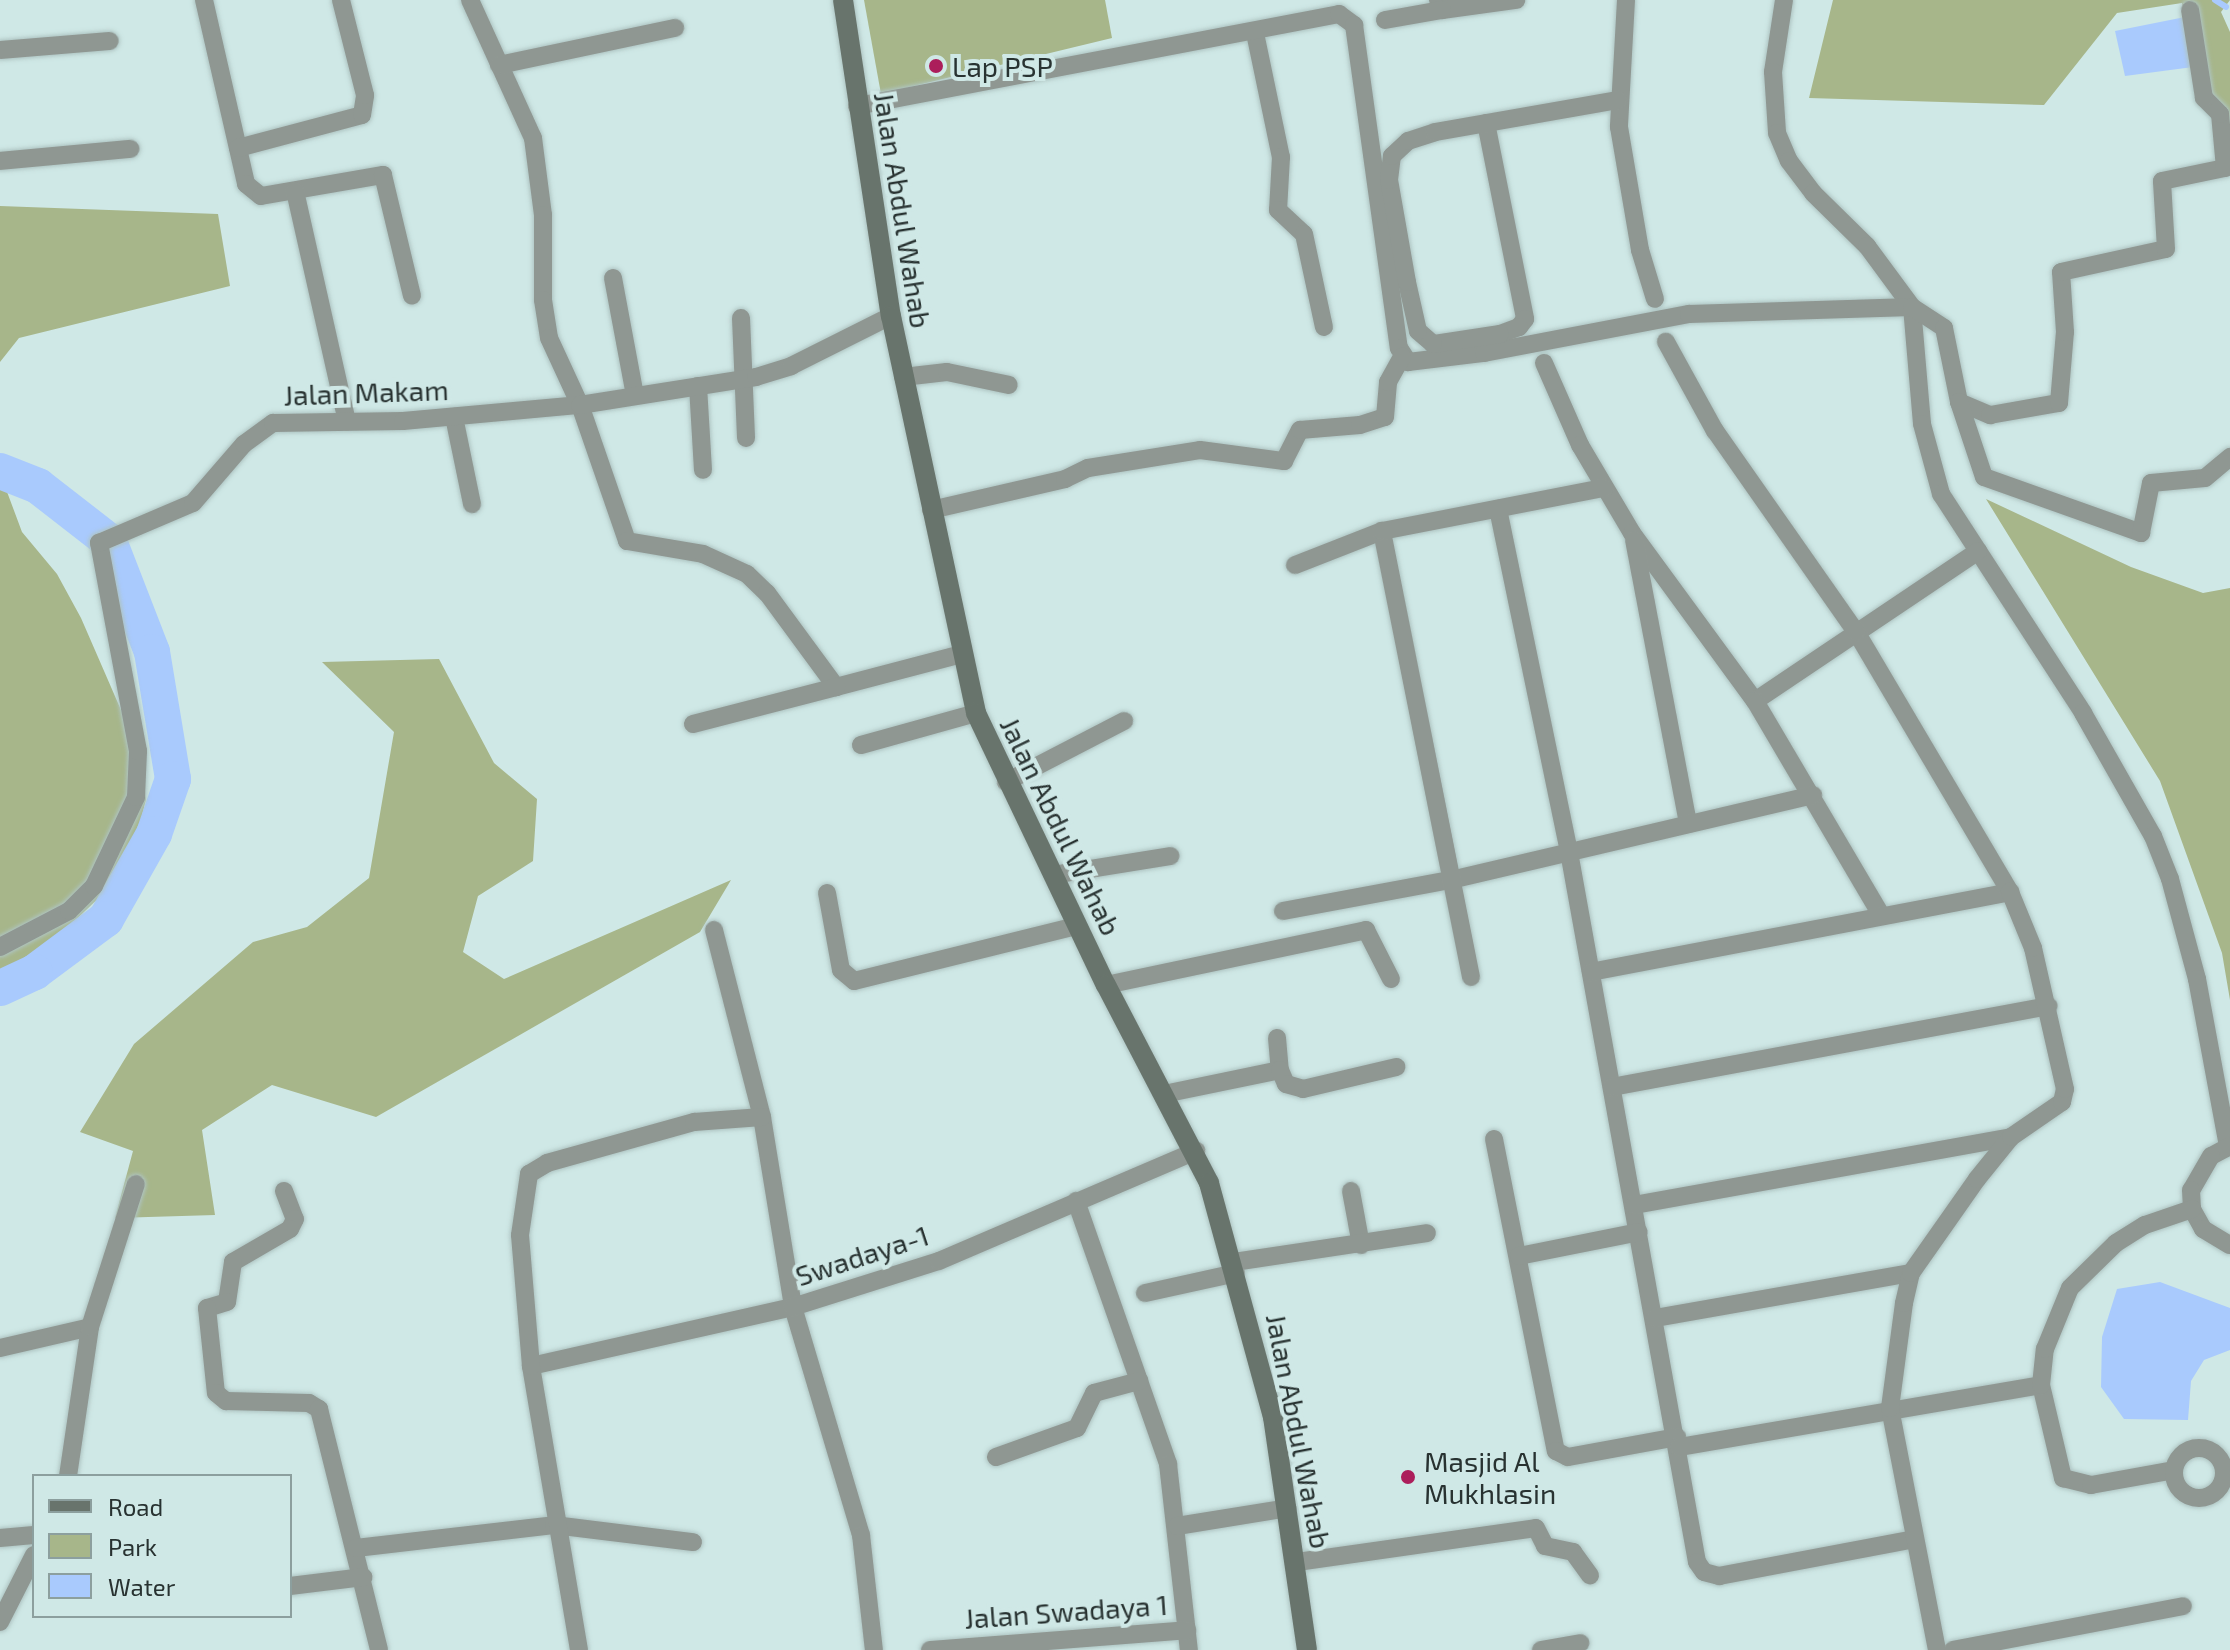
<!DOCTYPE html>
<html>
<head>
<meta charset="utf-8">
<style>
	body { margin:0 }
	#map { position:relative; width:2230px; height:1650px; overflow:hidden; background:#cfe8e6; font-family:"Exo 2",sans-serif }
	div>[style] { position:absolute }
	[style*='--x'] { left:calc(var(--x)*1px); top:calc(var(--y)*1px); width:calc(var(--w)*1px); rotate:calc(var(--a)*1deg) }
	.green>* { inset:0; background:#a7b68a }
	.water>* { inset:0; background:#a9cafd }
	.stream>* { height:6px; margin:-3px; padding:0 3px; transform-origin:3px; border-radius:3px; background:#a9cafd }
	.river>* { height:36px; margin:-18px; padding:0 18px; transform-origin:18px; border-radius:18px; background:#a9cafd }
	.roads { filter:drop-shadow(0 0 2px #aec4c2) drop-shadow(0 0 2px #aec4c2) }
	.street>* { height:18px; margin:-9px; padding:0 9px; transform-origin:9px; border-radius:9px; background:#8f9792 }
	.street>.ring { margin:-9px; padding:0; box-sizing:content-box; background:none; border:18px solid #8f9792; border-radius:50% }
	.secondary>* { height:20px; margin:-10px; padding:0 10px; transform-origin:10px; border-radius:10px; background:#68746c }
	.dots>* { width:22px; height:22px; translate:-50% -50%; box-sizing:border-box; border:4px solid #cfe8e6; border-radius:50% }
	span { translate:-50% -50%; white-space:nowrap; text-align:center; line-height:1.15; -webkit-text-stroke:8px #cfe8e6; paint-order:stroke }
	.poi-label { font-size:28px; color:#283231 }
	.left { translate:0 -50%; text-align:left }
	.street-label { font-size:28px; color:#283231 }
	.legend { position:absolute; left:32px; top:1474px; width:260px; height:144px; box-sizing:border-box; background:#cfe8e6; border:2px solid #8c9f9e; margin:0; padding:10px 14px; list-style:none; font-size:24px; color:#283231 }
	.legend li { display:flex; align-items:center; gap:16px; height:40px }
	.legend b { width:40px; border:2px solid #8c9f9e }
</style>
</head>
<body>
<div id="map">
	<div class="green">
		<div style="clip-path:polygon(864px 0,1105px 0,1112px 38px,881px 94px)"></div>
		<div style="clip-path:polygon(1833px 0,2230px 0,2221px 12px,2230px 32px,2230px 172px,2215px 117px,2199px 102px,2182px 3px,2117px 13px,2044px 105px,1809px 98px)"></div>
		<div style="clip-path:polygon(0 206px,218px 214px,230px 286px,19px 338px,0 362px)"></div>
		<div style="clip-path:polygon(0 473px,22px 532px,57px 574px,81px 618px,141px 756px,146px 799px,132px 857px,111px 886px,62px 933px,0 974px)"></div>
		<div style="clip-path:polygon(1986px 499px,2131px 567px,2203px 593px,2230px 588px,2230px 1000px,2222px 953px,2160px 781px)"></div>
		<div style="clip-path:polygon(439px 659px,494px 763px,537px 799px,533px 861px,478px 896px,463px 952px,504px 979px,731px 880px,700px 932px,376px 1117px,272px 1085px,202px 1130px,215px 1215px,115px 1218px,133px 1151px,80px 1132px,134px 1044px,253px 942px,307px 927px,369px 878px,394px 732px,322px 662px)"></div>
	</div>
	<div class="water">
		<div style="clip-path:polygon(2185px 17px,2193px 67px,2125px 76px,2115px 31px)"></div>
		<div style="clip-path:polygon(2160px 1282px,2230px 1308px,2230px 1350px,2204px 1360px,2191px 1381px,2188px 1420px,2124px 1419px,2101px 1387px,2102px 1337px,2117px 1289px)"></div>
	</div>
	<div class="stream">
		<div style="--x:2215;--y:0;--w:13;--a:32"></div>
	</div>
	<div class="river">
		<div style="--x:0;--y:471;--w:41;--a:21.5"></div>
		<div style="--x:38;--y:486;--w:90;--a:37.8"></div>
		<div style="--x:109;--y:541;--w:119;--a:68.8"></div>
		<div style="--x:152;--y:652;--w:129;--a:80.6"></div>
		<div style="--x:173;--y:779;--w:58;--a:109.1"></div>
		<div style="--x:154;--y:834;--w:98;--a:119.5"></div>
		<div style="--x:106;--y:919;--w:89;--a:143.3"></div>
		<div style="--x:35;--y:972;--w:38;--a:155"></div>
	</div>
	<div class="roads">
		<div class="street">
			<div style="--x:204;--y:0;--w:189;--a:77.1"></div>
			<div style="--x:246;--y:184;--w:19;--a:39"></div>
			<div style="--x:261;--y:196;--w:124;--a:-9.8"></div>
			<div style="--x:383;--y:175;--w:124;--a:76.5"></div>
			<div style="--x:470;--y:0;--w:152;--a:65.5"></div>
			<div style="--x:533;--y:138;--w:78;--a:82.6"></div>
			<div style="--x:543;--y:215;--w:85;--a:90"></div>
			<div style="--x:543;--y:300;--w:38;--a:81"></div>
			<div style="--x:549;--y:338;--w:74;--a:65.2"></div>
			<div style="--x:580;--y:405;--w:144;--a:70.9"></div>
			<div style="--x:627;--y:541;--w:77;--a:9.7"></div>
			<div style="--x:703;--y:554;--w:48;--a:24.4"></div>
			<div style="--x:747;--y:574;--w:28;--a:44"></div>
			<div style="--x:767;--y:593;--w:117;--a:53.7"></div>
			<div style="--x:836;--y:687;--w:130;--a:-14.7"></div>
			<div style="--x:1438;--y:0;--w:11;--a:68"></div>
			<div style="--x:1442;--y:10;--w:75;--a:-7.7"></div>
			<div style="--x:1626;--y:0;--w:127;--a:93.2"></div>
			<div style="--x:1619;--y:127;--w:125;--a:80.3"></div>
			<div style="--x:1640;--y:250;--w:51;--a:73"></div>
			<div style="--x:1784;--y:0;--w:73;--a:98.7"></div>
			<div style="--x:1773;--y:72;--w:61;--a:86.2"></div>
			<div style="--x:1777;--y:133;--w:30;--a:67"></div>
			<div style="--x:1789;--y:161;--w:40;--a:53"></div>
			<div style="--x:1813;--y:193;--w:76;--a:44.5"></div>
			<div style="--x:1867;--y:246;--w:76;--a:53.6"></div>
			<div style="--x:1912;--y:307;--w:117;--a:85.1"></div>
			<div style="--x:1922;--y:424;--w:73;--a:74.8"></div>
			<div style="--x:1941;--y:494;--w:261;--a:57"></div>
			<div style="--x:2083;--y:713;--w:142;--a:60.4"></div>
			<div style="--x:2153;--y:836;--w:46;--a:68.4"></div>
			<div style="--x:2170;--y:879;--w:104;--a:74.9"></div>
			<div style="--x:2197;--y:979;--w:171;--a:79.5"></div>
			<div style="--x:1385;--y:20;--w:58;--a:-10"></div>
			<div style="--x:1255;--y:33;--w:127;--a:78.2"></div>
			<div style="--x:1281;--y:157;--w:53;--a:93.2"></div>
			<div style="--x:1278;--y:210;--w:35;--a:43"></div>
			<div style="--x:1304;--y:234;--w:95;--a:77.9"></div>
			<div style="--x:0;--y:50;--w:110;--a:-4.7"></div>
			<div style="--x:499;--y:65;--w:180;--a:-11.9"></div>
			<div style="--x:857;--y:106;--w:491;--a:-10.8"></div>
			<div style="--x:1339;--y:14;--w:19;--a:36"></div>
			<div style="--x:1354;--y:25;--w:326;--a:82.1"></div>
			<div style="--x:1399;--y:348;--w:17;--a:57"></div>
			<div style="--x:1408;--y:362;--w:77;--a:-6.8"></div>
			<div style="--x:1484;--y:353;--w:209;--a:-10.8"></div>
			<div style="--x:1689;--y:314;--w:223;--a:-1.8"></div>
			<div style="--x:1912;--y:307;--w:38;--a:33"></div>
			<div style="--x:1944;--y:328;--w:76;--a:78.5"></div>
			<div style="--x:1959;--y:402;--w:34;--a:23"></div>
			<div style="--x:1990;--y:415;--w:70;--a:-9.9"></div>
			<div style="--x:2059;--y:403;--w:71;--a:-85.2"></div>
			<div style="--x:2065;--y:332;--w:60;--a:-93.8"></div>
			<div style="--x:2061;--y:272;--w:107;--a:-12.4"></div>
			<div style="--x:2166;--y:249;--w:68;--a:-93.4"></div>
			<div style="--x:2162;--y:181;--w:64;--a:-11.7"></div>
			<div style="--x:2225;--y:168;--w:54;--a:-95.3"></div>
			<div style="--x:2220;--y:114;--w:23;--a:-135"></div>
			<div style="--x:2204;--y:98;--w:89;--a:-99"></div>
			<div style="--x:1486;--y:123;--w:200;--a:78.7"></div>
			<div style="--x:1525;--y:319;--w:10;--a:127"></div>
			<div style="--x:1519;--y:327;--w:20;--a:160"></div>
			<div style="--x:1500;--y:334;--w:68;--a:171.5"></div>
			<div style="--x:1433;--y:344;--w:20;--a:-139"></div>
			<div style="--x:1418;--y:331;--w:50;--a:-102.7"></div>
			<div style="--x:1407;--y:282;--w:104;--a:-100"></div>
			<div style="--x:1389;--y:180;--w:24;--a:-83"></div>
			<div style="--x:1392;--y:156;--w:22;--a:-43"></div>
			<div style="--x:1408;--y:141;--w:28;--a:-18"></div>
			<div style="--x:1435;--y:132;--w:186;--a:-9.9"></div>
			<div style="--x:238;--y:148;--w:128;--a:-14.9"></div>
			<div style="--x:362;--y:115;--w:20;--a:-81"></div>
			<div style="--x:365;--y:95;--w:98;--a:-104.2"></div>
			<div style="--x:0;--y:161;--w:131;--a:-5.3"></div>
			<div style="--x:295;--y:191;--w:236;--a:77.3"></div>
			<div style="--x:613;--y:278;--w:120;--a:79.4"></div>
			<div style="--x:741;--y:318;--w:120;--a:87.6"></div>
			<div style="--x:1544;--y:363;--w:90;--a:66.3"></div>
			<div style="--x:1580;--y:445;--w:102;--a:59.4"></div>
			<div style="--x:1632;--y:533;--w:208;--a:53.8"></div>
			<div style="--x:1755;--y:701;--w:269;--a:-33.9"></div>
			<div style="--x:903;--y:377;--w:44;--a:-6.5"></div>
			<div style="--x:947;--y:372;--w:63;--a:11.8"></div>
			<div style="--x:698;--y:386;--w:84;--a:86.6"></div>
			<div style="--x:1959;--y:402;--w:79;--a:71.6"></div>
			<div style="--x:1984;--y:477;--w:167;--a:19.6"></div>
			<div style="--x:2141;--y:533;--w:51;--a:-78.7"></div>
			<div style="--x:2151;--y:483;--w:54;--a:-5.3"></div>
			<div style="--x:2205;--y:478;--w:33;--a:-40"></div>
			<div style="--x:454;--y:417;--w:89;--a:78.3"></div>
			<div style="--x:1498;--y:509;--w:350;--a:78.3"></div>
			<div style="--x:1569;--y:852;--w:721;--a:79.78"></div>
			<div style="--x:1697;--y:1562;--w:12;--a:55"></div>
			<div style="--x:1704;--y:1572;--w:16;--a:15"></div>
			<div style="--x:1719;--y:1576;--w:199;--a:-10.7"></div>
			<div style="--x:931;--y:510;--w:138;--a:-13"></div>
			<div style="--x:1065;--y:479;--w:25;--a:-26"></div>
			<div style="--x:1088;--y:468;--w:113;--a:-9.1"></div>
			<div style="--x:1200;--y:450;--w:85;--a:7.5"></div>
			<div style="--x:1284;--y:461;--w:35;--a:-63"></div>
			<div style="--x:1300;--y:430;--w:60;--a:-4.8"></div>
			<div style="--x:1360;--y:425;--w:26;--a:-18"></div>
			<div style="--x:1385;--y:417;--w:35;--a:-85"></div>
			<div style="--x:1388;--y:382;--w:29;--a:-61"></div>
			<div style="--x:1634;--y:540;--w:289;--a:79.2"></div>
			<div style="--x:1295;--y:565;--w:93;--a:-21.3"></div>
			<div style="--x:1755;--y:701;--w:248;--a:59.5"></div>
			<div style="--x:693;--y:724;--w:148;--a:-14.5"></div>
			<div style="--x:861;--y:745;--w:119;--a:-15.5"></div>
			<div style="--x:1006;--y:782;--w:133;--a:-27.3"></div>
			<div style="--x:1053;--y:875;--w:119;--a:-9.2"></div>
			<div style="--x:827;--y:893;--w:78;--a:79.7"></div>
			<div style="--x:841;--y:970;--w:17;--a:40"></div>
			<div style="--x:854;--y:981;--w:230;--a:-13.9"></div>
			<div style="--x:1283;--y:911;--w:171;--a:-10.5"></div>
			<div style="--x:1451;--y:880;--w:372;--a:-13.2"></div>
			<div style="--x:714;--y:930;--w:193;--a:75.6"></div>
			<div style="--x:762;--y:1117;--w:193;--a:80.7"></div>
			<div style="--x:793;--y:1307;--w:238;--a:73.4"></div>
			<div style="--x:861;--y:1535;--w:116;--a:83.6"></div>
			<div style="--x:0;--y:947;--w:78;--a:-27.6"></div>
			<div style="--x:69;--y:911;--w:35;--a:-45"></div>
			<div style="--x:94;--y:886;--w:98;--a:-64.7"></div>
			<div style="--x:136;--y:797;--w:46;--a:-87.5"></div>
			<div style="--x:138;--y:751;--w:212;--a:-100.6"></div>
			<div style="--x:99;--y:543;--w:102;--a:-23.1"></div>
			<div style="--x:193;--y:503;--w:78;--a:-49.2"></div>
			<div style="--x:244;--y:444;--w:36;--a:-36"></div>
			<div style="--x:273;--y:423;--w:130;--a:-0.9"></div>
			<div style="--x:403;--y:421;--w:178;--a:-5.2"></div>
			<div style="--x:580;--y:405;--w:178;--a:-9"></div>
			<div style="--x:756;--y:377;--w:37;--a:-17"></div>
			<div style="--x:791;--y:366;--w:112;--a:-26.6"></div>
			<div style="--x:1591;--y:972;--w:427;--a:-10.8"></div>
			<div style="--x:2010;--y:892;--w:302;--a:-120.6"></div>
			<div style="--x:1856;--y:632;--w:246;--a:-125"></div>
			<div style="--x:1715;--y:431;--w:102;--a:-118.8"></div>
			<div style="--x:1471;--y:977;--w:455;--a:-101.3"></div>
			<div style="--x:1382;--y:531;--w:226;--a:-11"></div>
			<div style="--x:1106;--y:985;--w:266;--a:-11.9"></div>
			<div style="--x:1366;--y:930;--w:55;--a:63"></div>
			<div style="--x:1277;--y:1038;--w:32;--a:85"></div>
			<div style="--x:1612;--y:1087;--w:444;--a:-10.5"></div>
			<div style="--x:1164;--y:1094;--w:118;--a:-11.7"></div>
			<div style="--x:1280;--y:1070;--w:15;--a:67"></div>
			<div style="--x:1286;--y:1084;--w:18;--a:16"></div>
			<div style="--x:1303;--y:1089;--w:96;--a:-13.3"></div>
			<div style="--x:1494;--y:1139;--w:318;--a:78.8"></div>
			<div style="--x:1556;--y:1451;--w:13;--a:27"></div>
			<div style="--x:1568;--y:1457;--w:111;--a:-10.4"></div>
			<div style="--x:2230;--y:1146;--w:21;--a:152"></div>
			<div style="--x:2211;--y:1156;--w:39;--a:120"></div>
			<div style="--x:2191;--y:1190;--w:19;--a:87"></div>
			<div style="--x:2192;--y:1209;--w:23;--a:61"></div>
			<div style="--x:2203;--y:1229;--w:31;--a:31"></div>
			<div style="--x:284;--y:1191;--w:30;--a:69"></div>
			<div style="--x:295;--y:1219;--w:11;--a:117"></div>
			<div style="--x:290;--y:1229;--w:66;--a:149.9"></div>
			<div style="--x:233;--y:1262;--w:40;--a:98.5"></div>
			<div style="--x:227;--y:1302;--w:21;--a:163"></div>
			<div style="--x:207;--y:1308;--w:85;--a:84"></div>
			<div style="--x:216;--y:1393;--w:13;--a:39"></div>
			<div style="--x:226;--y:1401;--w:83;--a:1.4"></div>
			<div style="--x:309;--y:1403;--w:12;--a:31"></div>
			<div style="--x:319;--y:1409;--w:248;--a:76"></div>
			<div style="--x:1351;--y:1191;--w:55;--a:79.5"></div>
			<div style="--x:1076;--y:1201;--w:279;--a:70.7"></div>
			<div style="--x:1168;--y:1464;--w:187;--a:83.6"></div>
			<div style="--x:1634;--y:1205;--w:383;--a:-10.2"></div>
			<div style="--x:1519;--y:1256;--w:122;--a:-11.3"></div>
			<div style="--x:1234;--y:1262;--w:195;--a:-8.5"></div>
			<div style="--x:1145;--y:1293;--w:93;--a:-12.4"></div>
			<div style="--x:1655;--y:1318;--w:260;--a:-10"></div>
			<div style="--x:0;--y:1348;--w:92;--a:-13.1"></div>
			<div style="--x:531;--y:1366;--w:269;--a:-12.7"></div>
			<div style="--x:793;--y:1307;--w:153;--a:-17.5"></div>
			<div style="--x:939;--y:1261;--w:280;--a:-23.2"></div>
			<div style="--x:2041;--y:1385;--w:96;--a:76.7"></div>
			<div style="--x:2063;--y:1478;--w:29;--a:14"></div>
			<div style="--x:2091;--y:1485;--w:84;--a:-10.2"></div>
			<div style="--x:1679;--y:1447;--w:367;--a:-9.7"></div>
			<div style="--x:2041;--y:1385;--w:36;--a:-84"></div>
			<div style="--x:2045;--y:1349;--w:66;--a:-67.7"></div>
			<div style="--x:2070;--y:1288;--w:64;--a:-44.4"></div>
			<div style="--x:2116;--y:1243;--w:34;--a:-32"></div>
			<div style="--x:2145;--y:1225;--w:50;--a:-18.8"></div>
			<div class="ring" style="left:2174px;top:1448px;width:32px;height:32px"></div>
			<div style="--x:996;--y:1457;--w:86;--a:-19.7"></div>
			<div style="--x:1077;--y:1428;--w:39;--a:-64"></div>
			<div style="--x:1094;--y:1393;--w:47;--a:-14.9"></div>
			<div style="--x:68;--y:1476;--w:151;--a:-81.6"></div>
			<div style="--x:90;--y:1327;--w:150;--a:-72.2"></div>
			<div style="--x:1177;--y:1526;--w:112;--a:-9.2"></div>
			<div style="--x:0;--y:1538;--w:34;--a:-5"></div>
			<div style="--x:356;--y:1548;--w:199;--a:-6.6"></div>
			<div style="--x:554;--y:1525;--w:140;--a:7"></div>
			<div style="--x:1297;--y:1562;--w:241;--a:-8.1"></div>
			<div style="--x:1536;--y:1528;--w:20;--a:63"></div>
			<div style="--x:1545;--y:1546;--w:29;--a:12"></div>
			<div style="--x:1573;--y:1552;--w:29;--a:54"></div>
			<div style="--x:290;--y:1586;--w:74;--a:-7"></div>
			<div style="--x:0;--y:1622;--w:75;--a:-63.1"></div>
			<div style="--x:579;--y:1650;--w:288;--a:-99.6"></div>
			<div style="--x:531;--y:1366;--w:131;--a:-94.8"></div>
			<div style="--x:520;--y:1235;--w:62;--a:-81.6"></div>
			<div style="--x:529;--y:1174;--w:21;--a:-31"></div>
			<div style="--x:547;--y:1163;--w:153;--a:-15.6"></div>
			<div style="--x:694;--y:1122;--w:68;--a:-4.2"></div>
			<div style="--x:930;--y:1650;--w:258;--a:-4.4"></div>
			<div style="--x:1541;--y:1650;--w:40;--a:-10"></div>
			<div style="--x:1937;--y:1650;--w:247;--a:-101"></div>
			<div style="--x:1890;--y:1408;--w:106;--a:-82.4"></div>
			<div style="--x:1904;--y:1303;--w:31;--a:-77"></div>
			<div style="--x:1911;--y:1273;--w:115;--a:-54.9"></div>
			<div style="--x:1977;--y:1179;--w:54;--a:-51"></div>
			<div style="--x:2011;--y:1137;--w:62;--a:-34.5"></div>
			<div style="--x:2062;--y:1102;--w:13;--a:-77"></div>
			<div style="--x:2065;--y:1089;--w:145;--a:-102.8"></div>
			<div style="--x:2033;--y:948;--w:61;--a:-112.3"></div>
			<div style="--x:1953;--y:1650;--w:234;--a:-10.8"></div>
		</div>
		<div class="secondary">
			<div style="--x:843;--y:0;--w:320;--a:81.4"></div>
			<div style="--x:891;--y:316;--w:406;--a:77.9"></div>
			<div style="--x:976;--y:713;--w:301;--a:64.5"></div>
			<div style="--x:1106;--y:985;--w:223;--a:62.5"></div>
			<div style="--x:1209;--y:1183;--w:243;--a:74.7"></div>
			<div style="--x:1273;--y:1417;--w:235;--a:81.7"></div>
		</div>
	</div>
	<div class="dots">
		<div style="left:936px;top:66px;background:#ac1e5b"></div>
		<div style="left:1408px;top:1477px;background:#ac1e5b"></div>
	</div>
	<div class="poi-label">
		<span class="left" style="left:952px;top:66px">Lap PSP</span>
		<span class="left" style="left:1424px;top:1477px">Masjid Al<br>Mukhlasin</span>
	</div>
	<div class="street-label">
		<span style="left:903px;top:210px;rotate:81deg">Jalan Abdul Wahab</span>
		<span style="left:366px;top:392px;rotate:-2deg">Jalan Makam</span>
		<span style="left:1061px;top:826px;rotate:64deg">Jalan Abdul Wahab</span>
		<span style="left:862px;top:1255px;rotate:-18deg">Swadaya-1</span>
		<span style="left:1299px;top:1431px;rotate:79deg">Jalan Abdul Wahab</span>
		<span style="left:1066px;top:1611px;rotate:-4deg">Jalan Swadaya 1</span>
	</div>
	<ul class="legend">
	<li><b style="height:10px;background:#68746c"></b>Road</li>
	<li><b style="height:22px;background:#a7b68a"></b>Park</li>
	<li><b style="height:22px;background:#a9cafd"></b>Water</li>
	</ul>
</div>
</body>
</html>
